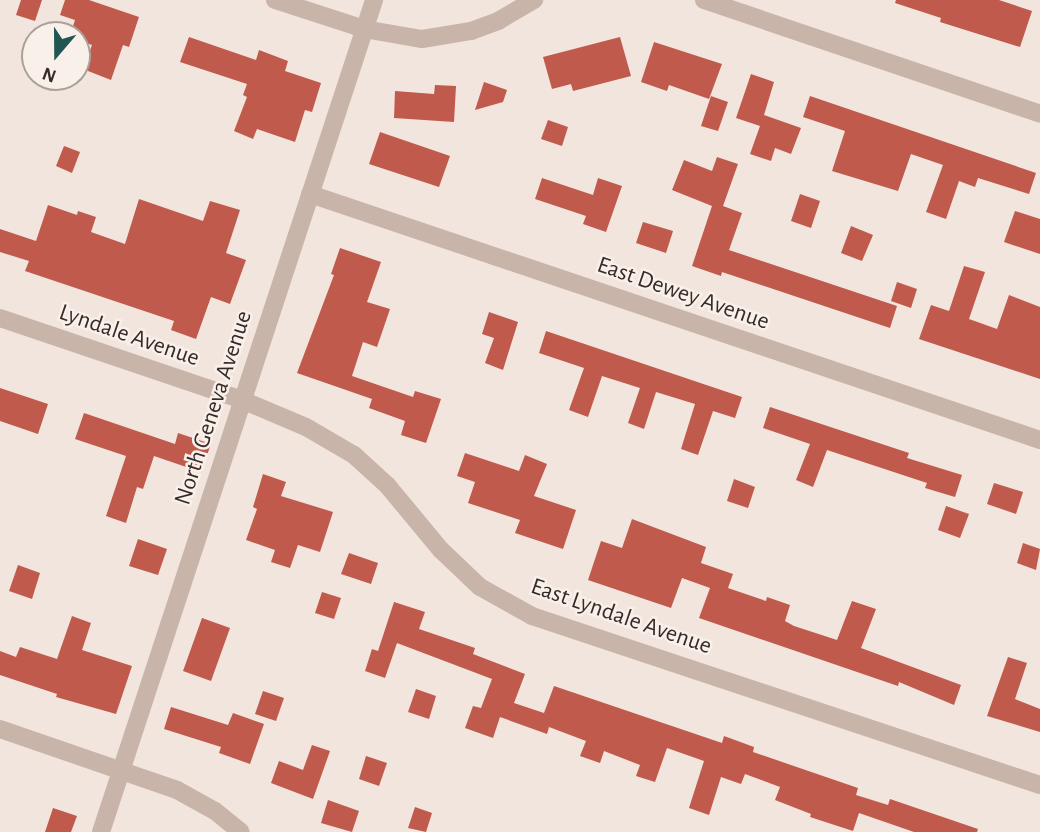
<!DOCTYPE html>
<html>
<head>
<meta charset="utf-8">
<style>
	body { margin:0 }
	#map { position:relative; width:1040px; height:832px; overflow:hidden; background:#f1e5dd; font-family:"Alegreya Sans",sans-serif }
	div>[style] { position:absolute }
	[style*='--x'] { left:calc(var(--x)*1px); top:calc(var(--y)*1px); width:calc(var(--w)*1px); rotate:calc(var(--a)*1deg) }
	.building>* { inset:0; background:#c05a4c }
	.minor>* { height:18px; margin:-9px; padding:0 9px; transform-origin:9px; border-radius:9px; background:#c9b4a9 }
	span { translate:-50% -50%; white-space:nowrap; text-align:center; line-height:1.15; -webkit-text-stroke:5px #f9f0e9; paint-order:stroke }
	.street-label { font-size:24px; color:#362b29 }
	.north { position:absolute; left:21px; top:21px; width:70px; height:70px; box-sizing:border-box; background:#f9f0e9; border:2px solid #aba19c; border-radius:50%; rotate:200deg; font-size:19px; font-weight:700; line-height:28px; text-align:center; color:#362b29 }
	.north::after { content:''; display:block; margin:auto; width:24px; height:32px; background:#205653; clip-path:polygon(50% 0,100% 100%,50% 72%,0 100%) }
</style>
</head>
<body>
<div id="map">
	<div class="building">
		<div style="clip-path:polygon(21px 0,42px 0,35px 21px,16px 15px)"></div>
		<div style="clip-path:polygon(65px 0,89px 0,139px 17px,129px 47px,123px 45px,111px 80px,83px 69px,92px 45px,77px 40px,77px 35px,70px 35px,75px 20px,60px 15px)"></div>
		<div style="clip-path:polygon(896px 0,999px 0,1032px 11px,1020px 47px,940px 22px,941px 18px,895px 3px)"></div>
		<div style="clip-path:polygon(189px 37px,256px 60px,259px 50px,288px 61px,285px 71px,321px 83px,312px 112px,305px 110px,295px 142px,257px 129px,253px 139px,234px 131px,247px 97px,243px 95px,247px 84px,180px 62px)"></div>
		<div style="clip-path:polygon(620px 37px,631px 76px,573px 91px,571px 84px,552px 89px,543px 57px)"></div>
		<div style="clip-path:polygon(654px 42px,722px 64px,709px 99px,669px 85px,667px 91px,641px 82px)"></div>
		<div style="clip-path:polygon(751px 74px,774px 82px,764px 115px,801px 128px,791px 154px,775px 148px,771px 161px,750px 154px,760px 126px,736px 118px)"></div>
		<div style="clip-path:polygon(484px 82px,507px 90px,503px 102px,475px 110px)"></div>
		<div style="clip-path:polygon(435px 85px,456px 86px,454px 122px,394px 118px,395px 91px,434px 94px)"></div>
		<div style="clip-path:polygon(711px 96px,728px 102px,718px 131px,701px 126px)"></div>
		<div style="clip-path:polygon(810px 96px,1036px 173px,1029px 194px,978px 178px,975px 187px,959px 181px,946px 219px,926px 212px,943px 165px,911px 154px,898px 191px,832px 171px,845px 131px,803px 117px)"></div>
		<div style="clip-path:polygon(548px 120px,568px 127px,562px 146px,541px 139px)"></div>
		<div style="clip-path:polygon(380px 132px,450px 156px,439px 187px,369px 164px)"></div>
		<div style="clip-path:polygon(64px 146px,80px 152px,72px 173px,56px 166px)"></div>
		<div style="clip-path:polygon(717px 157px,738px 164px,723px 206px,742px 213px,729px 250px,897px 306px,890px 328px,722px 272px,721px 276px,692px 266px,712px 206px,672px 190px,684px 160px,712px 171px)"></div>
		<div style="clip-path:polygon(542px 178px,593px 195px,598px 178px,622px 186px,606px 232px,583px 224px,586px 216px,535px 199px)"></div>
		<div style="clip-path:polygon(800px 194px,820px 201px,811px 228px,791px 221px)"></div>
		<div style="clip-path:polygon(139px 199px,203px 221px,210px 201px,240px 210px,226px 253px,246px 260px,230px 304px,211px 297px,196px 339px,171px 330px,174px 321px,25px 271px,29px 261px,0 252px,0 229px,36px 241px,48px 205px,77px 215px,78px 211px,96px 217px,91px 232px,125px 244px)"></div>
		<div style="clip-path:polygon(1015px 211px,1040px 219px,1040px 254px,1004px 242px)"></div>
		<div style="clip-path:polygon(643px 222px,673px 231px,666px 253px,636px 243px)"></div>
		<div style="clip-path:polygon(851px 226px,873px 235px,862px 261px,841px 253px)"></div>
		<div style="clip-path:polygon(340px 248px,381px 262px,367px 302px,390px 309px,377px 347px,363px 342px,352px 376px,413px 397px,415px 391px,441px 399px,426px 443px,401px 435px,405px 421px,369px 408px,372px 399px,297px 373px,334px 275px,331px 274px)"></div>
		<div style="clip-path:polygon(964px 266px,985px 272px,969px 319px,997px 329px,1009px 295px,1040px 307px,1040px 379px,919px 339px,931px 305px,949px 311px)"></div>
		<div style="clip-path:polygon(897px 282px,917px 289px,911px 308px,891px 301px)"></div>
		<div style="clip-path:polygon(489px 312px,518px 322px,503px 370px,485px 363px,494px 338px,482px 334px)"></div>
		<div style="clip-path:polygon(546px 331px,742px 397px,735px 418px,713px 411px,698px 455px,681px 449px,695px 404px,656px 392px,644px 429px,628px 423px,640px 388px,602px 376px,588px 417px,569px 410px,584px 368px,539px 353px)"></div>
		<div style="clip-path:polygon(0 388px,48px 404px,38px 434px,0 421px)"></div>
		<div style="clip-path:polygon(770px 407px,909px 453px,907px 458px,962px 475px,955px 497px,925px 488px,927px 483px,827px 450px,813px 487px,796px 480px,810px 444px,763px 428px)"></div>
		<div style="clip-path:polygon(84px 413px,175px 444px,178px 433px,211px 444px,201px 472px,154px 456px,143px 489px,137px 487px,126px 523px,106px 516px,126px 456px,75px 439px)"></div>
		<div style="clip-path:polygon(465px 453px,519px 471px,525px 455px,547px 464px,534px 496px,576px 510px,563px 549px,515px 533px,520px 520px,468px 503px,475px 482px,457px 476px)"></div>
		<div style="clip-path:polygon(263px 474px,286px 482px,281px 496px,333px 512px,320px 552px,298px 545px,290px 568px,271px 562px,275px 550px,246px 540px,257px 509px,253px 507px)"></div>
		<div style="clip-path:polygon(734px 479px,755px 487px,748px 508px,727px 501px)"></div>
		<div style="clip-path:polygon(994px 483px,1023px 492px,1016px 514px,987px 504px)"></div>
		<div style="clip-path:polygon(946px 506px,969px 514px,960px 538px,938px 530px)"></div>
		<div style="clip-path:polygon(632px 519px,706px 547px,701px 563px,733px 574px,728px 588px,766px 601px,767px 597px,790px 605px,785px 621px,794px 626px,837px 640px,852px 601px,876px 609px,861px 648px,961px 685px,954px 705px,899px 682px,898px 686px,699px 618px,710px 588px,682px 578px,671px 608px,588px 580px,601px 541px,622px 548px)"></div>
		<div style="clip-path:polygon(138px 539px,167px 549px,158px 575px,129px 566px)"></div>
		<div style="clip-path:polygon(1023px 543px,1040px 549px,1036px 570px,1017px 563px)"></div>
		<div style="clip-path:polygon(349px 553px,378px 563px,371px 584px,341px 574px)"></div>
		<div style="clip-path:polygon(18px 565px,40px 573px,32px 599px,9px 591px)"></div>
		<div style="clip-path:polygon(322px 592px,341px 598px,334px 619px,315px 613px)"></div>
		<div style="clip-path:polygon(394px 602px,425px 612px,419px 629px,475px 648px,473px 654px,525px 674px,514px 703px,544px 713px,554px 686px,722px 743px,724px 736px,754px 747px,753px 752px,858px 788px,856px 795px,888px 805px,890px 799px,978px 829px,977px 832px,914px 832px,859px 813px,853px 831px,810px 817px,811px 814px,775px 800px,780px 787px,745px 774px,741px 784px,721px 777px,709px 815px,689px 808px,704px 761px,667px 748px,655px 782px,636px 776px,640px 765px,604px 751px,600px 763px,580px 756px,586px 741px,549px 727px,547px 734px,500px 717px,493px 738px,465px 728px,473px 706px,481px 708px,492px 679px,397px 643px,385px 678px,365px 671px,372px 649px,378px 651px)"></div>
		<div style="clip-path:polygon(72px 616px,91px 623px,82px 650px,132px 666px,116px 714px,56px 697px,57px 694px,0 675px,0 651px,16px 657px,20px 647px,57px 659px)"></div>
		<div style="clip-path:polygon(202px 618px,230px 628px,211px 681px,183px 671px)"></div>
		<div style="clip-path:polygon(1008px 657px,1027px 663px,1015px 699px,1040px 709px,1040px 732px,987px 716px)"></div>
		<div style="clip-path:polygon(416px 689px,436px 696px,429px 719px,408px 712px)"></div>
		<div style="clip-path:polygon(263px 691px,284px 698px,276px 721px,255px 714px)"></div>
		<div style="clip-path:polygon(171px 707px,228px 725px,233px 713px,264px 724px,250px 764px,219px 753px,221px 747px,164px 729px)"></div>
		<div style="clip-path:polygon(312px 745px,330px 751px,313px 799px,271px 783px,279px 761px,303px 770px)"></div>
		<div style="clip-path:polygon(366px 756px,387px 763px,379px 786px,359px 779px)"></div>
		<div style="clip-path:polygon(328px 800px,359px 811px,352px 832px,321px 823px)"></div>
		<div style="clip-path:polygon(415px 807px,432px 813px,426px 832px,408px 828px)"></div>
		<div style="clip-path:polygon(53px 808px,77px 816px,71px 832px,45px 832px)"></div>
	</div>
	<div class="minor">
		<div style="--x:275;--y:0;--w:94;--a:18"></div>
		<div style="--x:364;--y:29;--w:59;--a:9.8"></div>
		<div style="--x:422;--y:39;--w:50;--a:-9.3"></div>
		<div style="--x:471;--y:31;--w:29;--a:-20"></div>
		<div style="--x:498;--y:21;--w:42;--a:-30.3"></div>
		<div style="--x:704;--y:0;--w:355;--a:18.7"></div>
		<div style="--x:310;--y:194;--w:770;--a:18.62"></div>
		<div style="--x:0;--y:318;--w:256;--a:18.7"></div>
		<div style="--x:242;--y:400;--w:69;--a:22.9"></div>
		<div style="--x:306;--y:427;--w:56;--a:30.3"></div>
		<div style="--x:354;--y:455;--w:45;--a:42.3"></div>
		<div style="--x:387;--y:485;--w:85;--a:50.3"></div>
		<div style="--x:441;--y:550;--w:54;--a:43.5"></div>
		<div style="--x:480;--y:587;--w:60;--a:29.1"></div>
		<div style="--x:532;--y:616;--w:535;--a:18.4"></div>
		<div style="--x:0;--y:729;--w:187;--a:19"></div>
		<div style="--x:177;--y:790;--w:43;--a:28.9"></div>
		<div style="--x:215;--y:811;--w:33;--a:39"></div>
		<div style="--x:101;--y:832;--w:876;--a:-71.83"></div>
	</div>
	<div class="street-label">
		<span style="left:683px;top:294px;rotate:19deg">East Dewey Avenue</span>
		<span style="left:129px;top:336px;rotate:19deg">Lyndale Avenue</span>
		<span style="left:214px;top:408px;rotate:-72deg">North Geneva Avenue</span>
		<span style="left:621px;top:617px;rotate:19deg">East Lyndale Avenue</span>
	</div>
	<div class="north">N</div>
</div>
</body>
</html>
